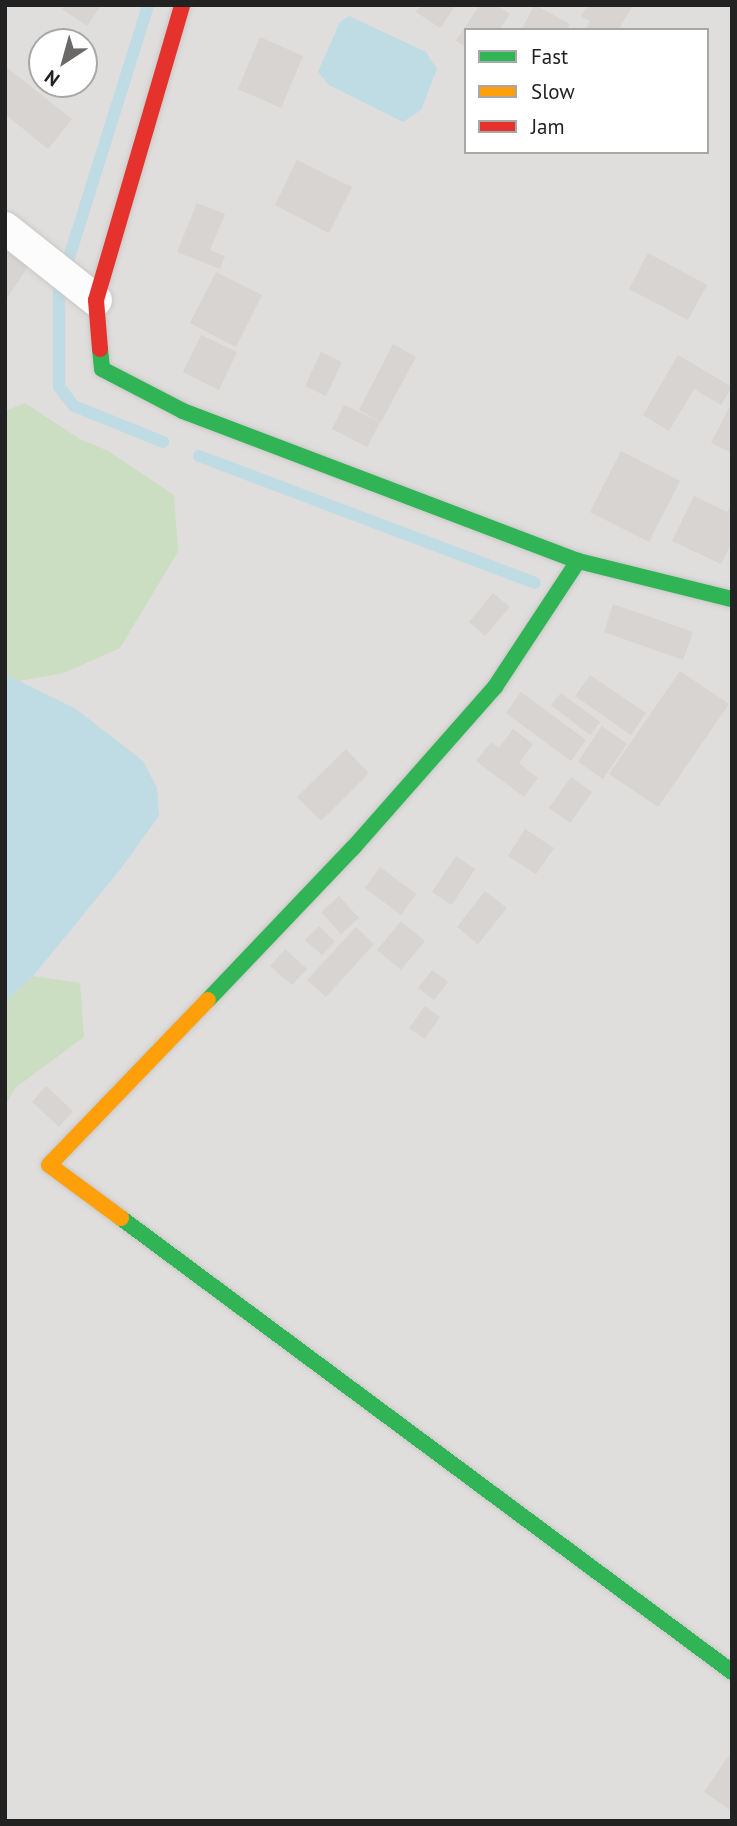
<!DOCTYPE html>
<html>
<head>
<meta charset="utf-8">
<style>
	body { margin:0 }
	#map { position:relative; width:737px; height:1826px; overflow:hidden; background:#f0eeeb; font-family:"PT Sans",sans-serif }
	div>[style] { position:absolute }
	[style*='--x'] { left:calc(var(--x)*1px); top:calc(var(--y)*1px); width:calc(var(--w)*1px); rotate:calc(var(--a)*1deg) }
	.residential>* { inset:0; background:#dfdedc }
	.forest>* { inset:0; background:#cbdec1 }
	.water>* { inset:0; background:#bfdbe3 }
	.stream>* { height:12px; margin:-6px; padding:0 6px; transform-origin:6px; border-radius:6px; background:#bfdbe3 }
	.building>* { inset:0; background:#d7d4d2 }
	.roads { filter:drop-shadow(0 0 2px #c9c8c7) drop-shadow(0 0 2px #c9c8c7) }
	.street>* { height:32px; margin:-16px; padding:0 16px; transform-origin:16px; border-radius:16px; background:#fdfcfc }
	.fast>* { height:16px; margin:-8px; padding:0 8px; transform-origin:8px; border-radius:8px; background:#30b455 }
	.slow>* { height:16px; margin:-8px; padding:0 8px; transform-origin:8px; border-radius:8px; background:#ff9f0a }
	.jam>* { height:16px; margin:-8px; padding:0 8px; transform-origin:8px; border-radius:8px; background:#e5322d }
	span { translate:-50% -50%; white-space:nowrap; text-align:center; line-height:1.15; -webkit-text-stroke:6px #fff; paint-order:stroke }
	.frame { position:absolute; inset:0; border:7px solid #222; pointer-events:none }
	.legend { position:absolute; left:464px; top:28px; width:245px; height:126px; box-sizing:border-box; background:#fff; border:2px solid #a7a7a7; margin:0; padding:9px 12px; list-style:none; font-size:21px; color:#222 }
	.legend li { display:flex; align-items:center; gap:14px; height:35px }
	.legend b { width:35px; border:2px solid #a7a7a7 }
	.north { position:absolute; left:28px; top:28px; width:70px; height:70px; box-sizing:border-box; background:#fff; border:2px solid #a7a7a7; border-radius:50%; rotate:216deg; font-size:19px; font-weight:700; line-height:28px; text-align:center; color:#222 }
	.north::after { content:''; display:block; margin:auto; width:24px; height:32px; background:#6a6968; clip-path:polygon(50% 0,100% 100%,50% 72%,0 100%) }
</style>
</head>
<body>
<div id="map">
	<div class="residential">
		<div style="clip-path:polygon(evenodd,5px 5px,732px 5px,732px 1821px,5px 1821px,5px 5px,466px 30px,707px 30px,707px 152px,466px 152px,466px 30px,5px 5px,42px 42px,84px 42px,84px 84px,42px 84px,42px 42px)"></div>
	</div>
	<div class="forest">
		<div style="clip-path:polygon(25px 403px,80px 439px,108px 451px,174px 495px,178px 552px,120px 648px,64px 673px,19px 681px,5px 674px,5px 411px)"></div>
		<div style="clip-path:polygon(33px 976px,80px 983px,84px 1037px,15px 1088px,5px 1106px,5px 1002px)"></div>
	</div>
	<div class="water">
		<div style="clip-path:polygon(349px 16px,426px 52px,437px 69px,421px 110px,403px 122px,329px 85px,318px 72px,340px 22px)"></div>
		<div style="clip-path:polygon(5px 674px,76px 709px,143px 761px,157px 788px,159px 816px,119px 871px,33px 976px,5px 1002px)"></div>
	</div>
	<div class="stream">
		<div style="--x:68;--y:261;--w:268;--a:-72.6"></div>
		<div style="--x:59;--y:289;--w:98;--a:90"></div>
		<div style="--x:59;--y:387;--w:24;--a:52"></div>
		<div style="--x:74;--y:406;--w:96;--a:22"></div>
		<div style="--x:199;--y:456;--w:359;--a:20.7"></div>
	</div>
	<div class="building">
		<div style="clip-path:polygon(65px 5px,101px 5px,87px 26px,62px 9px)"></div>
		<div style="clip-path:polygon(421px 5px,456px 5px,440px 28px,416px 12px)"></div>
		<div style="clip-path:polygon(480px 5px,497px 5px,510px 14px,499px 30px,466px 30px,466px 47px,456px 41px)"></div>
		<div style="clip-path:polygon(535px 5px,570px 24px,567px 30px,521px 30px)"></div>
		<div style="clip-path:polygon(588px 5px,633px 5px,618px 30px,585px 30px,590px 21px,581px 16px)"></div>
		<div style="clip-path:polygon(260px 37px,303px 56px,281px 108px,238px 89px)"></div>
		<div style="clip-path:polygon(5px 66px,72px 119px,48px 149px,5px 114px)"></div>
		<div style="clip-path:polygon(297px 160px,352px 187px,329px 233px,275px 205px)"></div>
		<div style="clip-path:polygon(197px 203px,225px 214px,210px 250px,225px 256px,220px 269px,177px 252px)"></div>
		<div style="clip-path:polygon(5px 250px,29px 265px,5px 301px)"></div>
		<div style="clip-path:polygon(648px 253px,707px 285px,688px 320px,629px 289px)"></div>
		<div style="clip-path:polygon(216px 272px,262px 295px,236px 347px,190px 323px)"></div>
		<div style="clip-path:polygon(201px 335px,237px 352px,219px 390px,183px 372px)"></div>
		<div style="clip-path:polygon(393px 344px,416px 357px,381px 422px,359px 410px)"></div>
		<div style="clip-path:polygon(321px 352px,342px 362px,326px 396px,305px 386px)"></div>
		<div style="clip-path:polygon(678px 355px,732px 387px,721px 405px,694px 389px,669px 431px,643px 415px)"></div>
		<div style="clip-path:polygon(732px 402px,732px 453px,711px 443px)"></div>
		<div style="clip-path:polygon(344px 405px,380px 422px,367px 447px,332px 429px)"></div>
		<div style="clip-path:polygon(621px 451px,680px 481px,649px 542px,590px 512px)"></div>
		<div style="clip-path:polygon(694px 496px,727px 512px,732px 503px,732px 542px,721px 564px,672px 541px)"></div>
		<div style="clip-path:polygon(493px 593px,510px 607px,485px 636px,469px 622px)"></div>
		<div style="clip-path:polygon(613px 604px,693px 632px,683px 660px,604px 632px)"></div>
		<div style="clip-path:polygon(680px 671px,729px 704px,658px 807px,609px 774px)"></div>
		<div style="clip-path:polygon(590px 675px,646px 713px,631px 735px,575px 696px)"></div>
		<div style="clip-path:polygon(521px 692px,586px 740px,571px 761px,506px 713px)"></div>
		<div style="clip-path:polygon(561px 693px,600px 722px,590px 735px,551px 705px)"></div>
		<div style="clip-path:polygon(602px 726px,627px 744px,603px 779px,578px 762px)"></div>
		<div style="clip-path:polygon(513px 729px,533px 744px,519px 763px,538px 778px,524px 797px,476px 761px,491px 742px,499px 748px)"></div>
		<div style="clip-path:polygon(346px 749px,369px 773px,321px 821px,297px 797px)"></div>
		<div style="clip-path:polygon(571px 777px,592px 792px,570px 823px,549px 808px)"></div>
		<div style="clip-path:polygon(525px 829px,554px 848px,536px 874px,508px 856px)"></div>
		<div style="clip-path:polygon(456px 856px,475px 869px,452px 905px,432px 892px)"></div>
		<div style="clip-path:polygon(380px 867px,416px 894px,401px 915px,365px 888px)"></div>
		<div style="clip-path:polygon(485px 891px,507px 908px,478px 944px,457px 927px)"></div>
		<div style="clip-path:polygon(339px 896px,359px 918px,341px 934px,321px 912px)"></div>
		<div style="clip-path:polygon(401px 921px,425px 941px,401px 970px,377px 950px)"></div>
		<div style="clip-path:polygon(319px 926px,335px 942px,322px 955px,305px 940px)"></div>
		<div style="clip-path:polygon(356px 927px,374px 944px,326px 997px,307px 980px)"></div>
		<div style="clip-path:polygon(285px 949px,307px 969px,292px 985px,270px 966px)"></div>
		<div style="clip-path:polygon(432px 970px,448px 982px,434px 1000px,418px 988px)"></div>
		<div style="clip-path:polygon(425px 1006px,440px 1017px,425px 1039px,409px 1028px)"></div>
		<div style="clip-path:polygon(46px 1086px,73px 1111px,59px 1127px,32px 1102px)"></div>
		<div style="clip-path:polygon(732px 1751px,732px 1811px,704px 1792px)"></div>
	</div>
	<div class="roads">
		<div class="street">
			<div style="--x:5;--y:228;--w:116;--a:38.4"></div>
		</div>
		<div class="fast">
			<div style="--x:100;--y:349;--w:20;--a:84"></div>
			<div style="--x:102;--y:369;--w:91;--a:27.4"></div>
			<div style="--x:183;--y:411;--w:423;--a:20.8"></div>
			<div style="--x:578;--y:561;--w:159;--a:13.9"></div>
			<div style="--x:208;--y:1000;--w:210;--a:-46.4"></div>
			<div style="--x:353;--y:848;--w:215;--a:-48.6"></div>
			<div style="--x:495;--y:687;--w:151;--a:-56.6"></div>
			<div style="--x:121;--y:1218;--w:761;--a:36.61"></div>
		</div>
		<div class="slow">
			<div style="--x:121;--y:1218;--w:89;--a:-143.6"></div>
			<div style="--x:49;--y:1165;--w:229;--a:-46.1"></div>
		</div>
		<div class="jam">
			<div style="--x:100;--y:349;--w:49;--a:-94.7"></div>
			<div style="--x:96;--y:300;--w:307;--a:-73.7"></div>
		</div>
	</div>
	<div class="frame"></div>
	<ul class="legend">
	<li><b style="height:9px;background:#30b455"></b>Fast</li>
	<li><b style="height:9px;background:#ff9f0a"></b>Slow</li>
	<li><b style="height:9px;background:#e5322d"></b>Jam</li>
	</ul>
	<div class="north">N</div>
</div>
</body>
</html>
